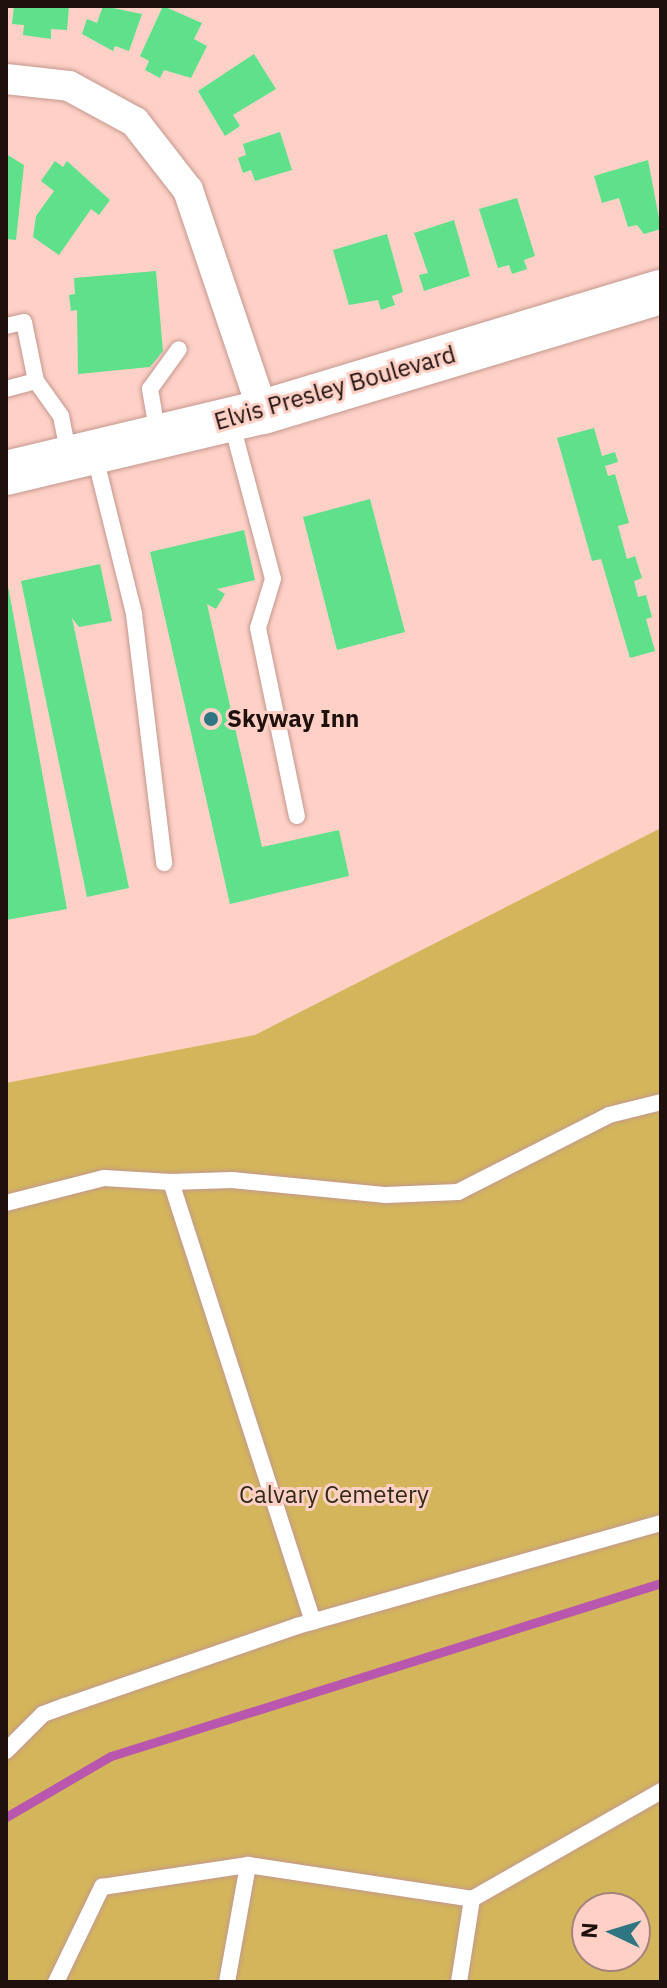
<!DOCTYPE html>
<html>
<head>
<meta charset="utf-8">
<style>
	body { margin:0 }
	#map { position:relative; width:667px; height:1988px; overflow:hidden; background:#fed0c6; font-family:"IBM Plex Sans",sans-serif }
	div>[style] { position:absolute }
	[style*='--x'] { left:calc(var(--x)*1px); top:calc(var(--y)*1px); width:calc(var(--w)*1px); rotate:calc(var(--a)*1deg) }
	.green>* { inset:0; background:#d3b65b }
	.stream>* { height:9px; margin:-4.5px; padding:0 4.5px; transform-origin:4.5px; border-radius:4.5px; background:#b956ad }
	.building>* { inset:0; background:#5fe18c }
	.roads { filter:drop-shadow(0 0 2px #c2988e) drop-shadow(0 0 2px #c2988e) }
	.service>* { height:16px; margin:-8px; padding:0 8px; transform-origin:8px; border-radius:8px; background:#fff }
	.minor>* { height:30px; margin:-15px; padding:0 15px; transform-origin:15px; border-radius:15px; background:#fff }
	.primary>* { height:44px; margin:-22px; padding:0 22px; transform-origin:22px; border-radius:22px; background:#fff }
	.dots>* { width:22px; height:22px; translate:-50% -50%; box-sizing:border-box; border:4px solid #fed0c6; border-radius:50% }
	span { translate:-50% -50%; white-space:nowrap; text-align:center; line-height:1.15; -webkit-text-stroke:6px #fed0c6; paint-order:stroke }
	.street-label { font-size:24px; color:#1f100d }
	.poi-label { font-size:24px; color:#1f100d; font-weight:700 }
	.left { translate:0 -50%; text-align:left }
	.park-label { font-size:24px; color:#322b13 }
	.frame { position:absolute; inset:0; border:8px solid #1f100d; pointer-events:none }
	.north { position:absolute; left:571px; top:1892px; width:80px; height:80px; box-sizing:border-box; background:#fed0c6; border:2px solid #a5837c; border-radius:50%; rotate:274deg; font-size:22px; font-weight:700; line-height:32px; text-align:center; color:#1f100d }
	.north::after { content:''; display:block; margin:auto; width:28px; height:36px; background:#2f7582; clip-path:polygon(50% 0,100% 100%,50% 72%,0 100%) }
</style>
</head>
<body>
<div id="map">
	<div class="green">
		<div style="clip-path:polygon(evenodd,661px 828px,661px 1982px,6px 1982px,6px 1083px,255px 1035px,661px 828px,587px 1908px,635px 1908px,635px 1956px,587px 1956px,587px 1908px)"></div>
	</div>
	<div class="stream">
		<div style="--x:6;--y:1817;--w:121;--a:-30.2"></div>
		<div style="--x:111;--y:1756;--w:577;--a:-17.46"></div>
	</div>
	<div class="building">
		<div style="clip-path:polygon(14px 6px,69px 6px,67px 30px,51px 29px,51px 39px,23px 35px,24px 25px,12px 24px)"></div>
		<div style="clip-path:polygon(103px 6px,142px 14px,129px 51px,115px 46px,113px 51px,82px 34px,87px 19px,97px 23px)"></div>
		<div style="clip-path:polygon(163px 6px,202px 23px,194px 39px,207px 46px,191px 78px,164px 70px,160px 78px,145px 70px,149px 61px,140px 56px)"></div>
		<div style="clip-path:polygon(254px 54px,276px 89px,233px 115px,240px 126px,225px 136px,198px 91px)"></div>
		<div style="clip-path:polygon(280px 132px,292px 170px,255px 181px,251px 170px,243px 173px,238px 158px,246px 155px,243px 144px)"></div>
		<div style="clip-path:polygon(6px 154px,24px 165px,16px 240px,6px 239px)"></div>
		<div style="clip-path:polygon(648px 160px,661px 229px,644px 234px,637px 225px,628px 227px,619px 198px,602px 203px,594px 176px)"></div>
		<div style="clip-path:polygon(55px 161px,63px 167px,67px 161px,110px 200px,99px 215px,91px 209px,59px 255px,33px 237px,36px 216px,54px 191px,41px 181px)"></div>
		<div style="clip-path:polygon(517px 198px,535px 256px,524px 260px,527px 269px,512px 274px,509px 265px,498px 268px,479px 209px)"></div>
		<div style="clip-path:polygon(454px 220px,470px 276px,424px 291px,419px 275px,428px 273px,414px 233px)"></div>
		<div style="clip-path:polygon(387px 234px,403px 292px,392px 296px,395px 305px,381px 310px,378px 300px,349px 305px,333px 250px)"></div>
		<div style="clip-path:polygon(156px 271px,163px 351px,150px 367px,78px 374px,77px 310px,71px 311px,69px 295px,75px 294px,74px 278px)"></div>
		<div style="clip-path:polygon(594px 428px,602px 456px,615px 452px,618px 462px,605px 466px,608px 476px,615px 474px,629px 523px,618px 526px,627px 559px,635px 556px,642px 578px,634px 581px,638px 597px,646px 595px,652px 617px,646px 619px,655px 651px,630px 658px,601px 559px,592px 561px,557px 438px)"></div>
		<div style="clip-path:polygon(370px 499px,405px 632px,337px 650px,303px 517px)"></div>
		<div style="clip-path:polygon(244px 530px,255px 580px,217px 589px,225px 594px,216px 609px,207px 604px,262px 847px,339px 830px,349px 876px,230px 904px,150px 552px)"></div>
		<div style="clip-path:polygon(100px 564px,112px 621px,79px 627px,72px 618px,129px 888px,87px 897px,21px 581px)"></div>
		<div style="clip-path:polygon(6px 575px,67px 909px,6px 920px)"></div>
	</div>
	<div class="roads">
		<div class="service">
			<div style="--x:6;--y:326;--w:18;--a:-13"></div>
			<div style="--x:24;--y:322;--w:60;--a:78.5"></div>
			<div style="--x:36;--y:381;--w:43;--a:54.5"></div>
			<div style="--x:61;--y:416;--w:41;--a:78.7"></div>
			<div style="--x:6;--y:389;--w:31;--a:-15"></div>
			<div style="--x:231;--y:421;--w:163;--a:75.1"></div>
			<div style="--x:273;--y:579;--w:51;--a:107"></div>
			<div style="--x:258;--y:628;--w:192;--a:78.3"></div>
			<div style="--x:158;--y:435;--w:47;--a:-99.9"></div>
			<div style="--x:150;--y:389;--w:49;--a:-54.1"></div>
			<div style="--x:94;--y:453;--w:166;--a:76"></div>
			<div style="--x:134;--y:614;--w:251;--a:83.1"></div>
			<div style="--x:171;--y:1182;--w:61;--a:-1.9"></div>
			<div style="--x:232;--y:1180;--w:155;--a:5.6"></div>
			<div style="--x:386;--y:1195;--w:72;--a:-2.4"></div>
			<div style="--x:458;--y:1192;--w:169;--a:-27"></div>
			<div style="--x:609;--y:1115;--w:54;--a:-14"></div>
			<div style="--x:6;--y:1203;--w:101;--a:-14.3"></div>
			<div style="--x:104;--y:1178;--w:67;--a:3.4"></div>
			<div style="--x:171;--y:1182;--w:462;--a:72.1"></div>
			<div style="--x:6;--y:1751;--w:52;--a:-45"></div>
			<div style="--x:43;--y:1714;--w:23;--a:-20"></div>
			<div style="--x:65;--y:1706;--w:245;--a:-19"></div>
			<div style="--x:297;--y:1626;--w:378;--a:-15.8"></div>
			<div style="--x:472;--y:1899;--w:218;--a:-29.7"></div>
			<div style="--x:56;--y:1982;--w:106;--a:-64.2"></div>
			<div style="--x:102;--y:1887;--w:148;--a:-8.6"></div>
			<div style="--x:248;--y:1865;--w:227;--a:8.6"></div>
			<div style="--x:472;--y:1899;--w:84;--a:98.9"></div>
			<div style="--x:227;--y:1982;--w:119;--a:-79.8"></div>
		</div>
		<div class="minor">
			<div style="--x:6;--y:79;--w:63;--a:6.3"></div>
			<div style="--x:69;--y:86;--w:75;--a:28.6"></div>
			<div style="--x:135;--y:122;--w:86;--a:52.1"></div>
			<div style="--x:188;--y:190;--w:234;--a:71.3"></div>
		</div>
		<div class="primary">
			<div style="--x:6;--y:473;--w:264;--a:-13.4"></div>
			<div style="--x:263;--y:412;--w:416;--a:-16.8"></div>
		</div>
	</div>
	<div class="dots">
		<div style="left:211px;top:719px;background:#2f7582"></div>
	</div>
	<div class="street-label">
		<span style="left:335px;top:388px;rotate:-16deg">Elvis Presley Boulevard</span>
	</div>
	<div class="poi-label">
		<span class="left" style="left:227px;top:719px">Skyway Inn</span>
	</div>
	<div class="park-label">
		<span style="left:334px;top:1495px">Calvary Cemetery</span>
	</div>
	<div class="frame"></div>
	<div class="north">N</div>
</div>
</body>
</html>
